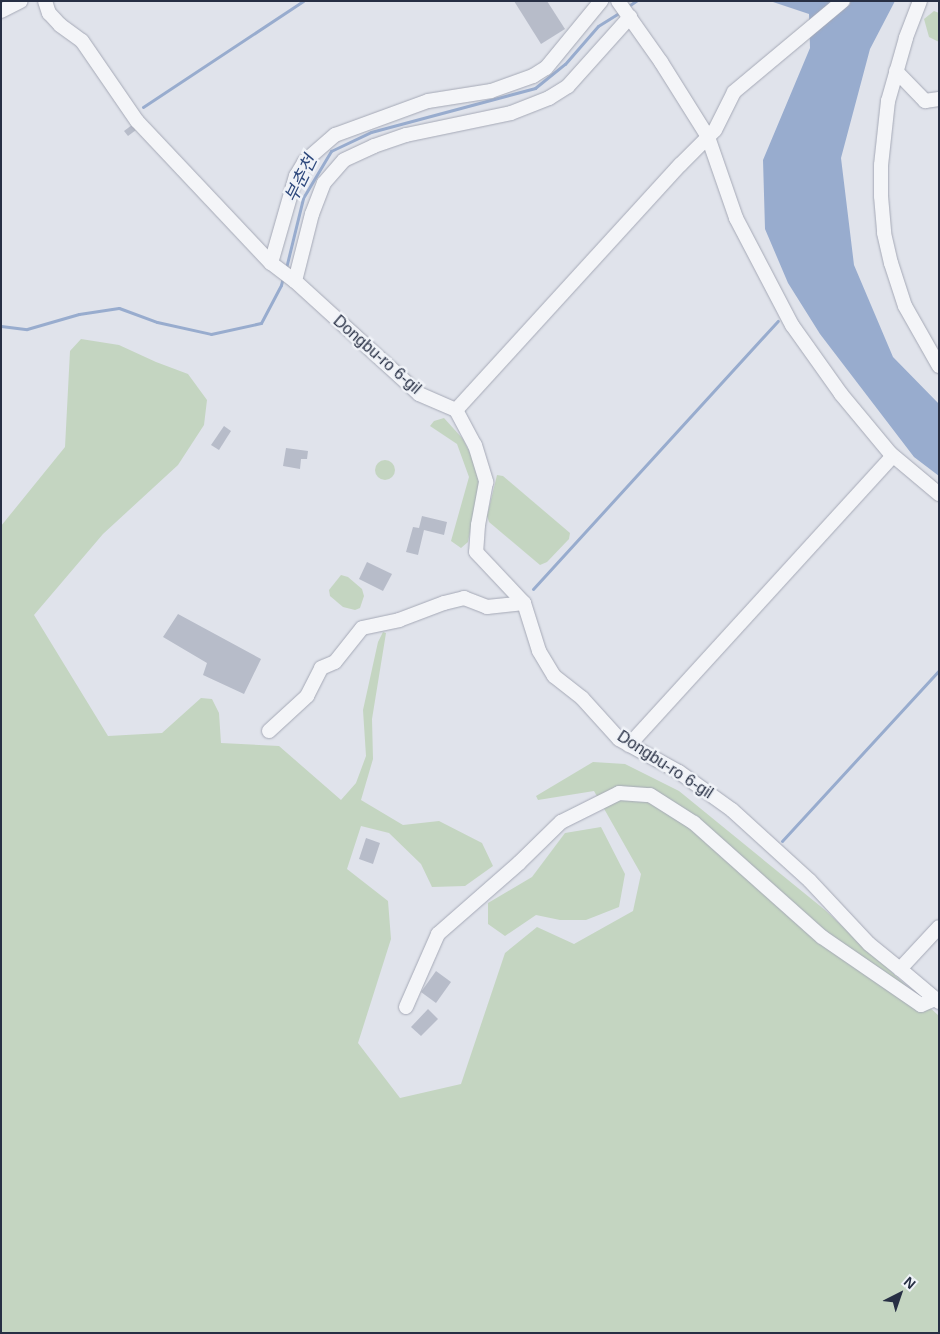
<!DOCTYPE html>
<html>
<head>
<meta charset="utf-8">
<style>
	body { margin:0 }
	#map { position:relative; width:940px; height:1334px; overflow:hidden; background:#e0e3eb; font-family:Arial,"Noto Sans KR",sans-serif }
	div>[style] { position:absolute }
	[style*='--x'] { left:calc(var(--x)*1px); top:calc(var(--y)*1px); width:calc(var(--w)*1px); rotate:calc(var(--a)*1deg) }
	.green>* { inset:0; background:#c4d5c1 }
	.round { border-radius:50% }
	.water>* { inset:0; background:#98acce }
	.stream>* { height:3px; margin:-1.5px; padding:0 1.5px; transform-origin:1.5px; border-radius:1.5px; background:#98acce }
	.building>* { inset:0; background:#b7bcc9 }
	.roads { filter:drop-shadow(0 0 1px #a5a9b6) drop-shadow(0 0 1px #a5a9b6) }
	.minor>* { height:14px; margin:-7px; padding:0 7px; transform-origin:7px; border-radius:7px; background:#f4f5f8 }
	span { translate:-50% -50%; white-space:nowrap; text-align:center; line-height:1.15; -webkit-text-stroke:5px #f0f3f8; paint-order:stroke }
	.street-label { font-size:16px; color:#272f44 }
	.water-label { font-size:18px; color:#2d487c; font-style:italic }
	.frame { position:absolute; inset:0; border:2px solid #272f44; pointer-events:none }
	.north { position:absolute; left:875px; top:1269px; width:50px; height:50px; -webkit-text-stroke:4px #f0f3f8; paint-order:stroke; rotate:41deg; font-size:14px; font-weight:700; line-height:20px; text-align:center; color:#272f44 }
	.north::after { content:''; display:block; margin:auto; width:18px; height:22px; background:#272f44; clip-path:polygon(50% 0,100% 100%,50% 72%,0 100%) }
</style>
</head>
<body>
<div id="map">
	<div class="green">
		<div style="clip-path:polygon(934px 11px,939px 13px,939px 42px,929px 37px,924px 19px)"></div>
		<div style="clip-path:polygon(81px 339px,119px 345px,156px 362px,188px 374px,207px 400px,204px 425px,178px 465px,103px 534px,34px 615px,108px 736px,162px 733px,201px 698px,212px 699px,219px 713px,221px 743px,279px 746px,341px 800px,356px 783px,366px 756px,363px 710px,378px 642px,383px 632px,386px 633px,372px 719px,373px 759px,361px 800px,403px 825px,439px 821px,482px 843px,493px 866px,465px 886px,432px 887px,421px 864px,389px 833px,361px 826px,347px 869px,388px 901px,391px 939px,358px 1043px,400px 1098px,461px 1084px,505px 953px,537px 927px,574px 944px,633px 911px,641px 874px,594px 791px,538px 800px,536px 796px,593px 762px,625px 764px,679px 791px,825px 910px,939px 1016px,939px 1333px,1px 1333px,1px 526px,65px 447px,70px 351px)"></div>
		<div style="clip-path:polygon(444px 418px,463px 439px,475px 463px,479px 484px,468px 542px,461px 548px,451px 541px,469px 477px,457px 444px,430px 426px,434px 421px)"></div>
		<div class="round" style="left:375px;top:460px;width:20px;height:20px"></div>
		<div style="clip-path:polygon(497px 475px,503px 476px,570px 533px,569px 539px,547px 562px,540px 565px,489px 522px,487px 516px)"></div>
		<div style="clip-path:polygon(341px 575px,348px 577px,362px 589px,364px 596px,360px 608px,355px 610px,343px 607px,330px 596px,329px 590px)"></div>
		<div style="clip-path:polygon(601px 827px,625px 874px,619px 907px,586px 920px,560px 920px,536px 915px,505px 936px,488px 924px,488px 903px,532px 877px,565px 833px)"></div>
	</div>
	<div class="water">
		<div style="clip-path:polygon(770px 1px,895px 1px,870px 49px,841px 158px,854px 265px,893px 357px,939px 404px,939px 476px,914px 457px,820px 334px,788px 283px,765px 229px,763px 160px,810px 48px,809px 14px)"></div>
	</div>
	<div class="stream">
		<div style="--x:627;--y:7;--w:11;--a:-34"></div>
		<div style="--x:143;--y:107;--w:192;--a:-33.5"></div>
		<div style="--x:286;--y:268;--w:72;--a:-76.3"></div>
		<div style="--x:303;--y:198;--w:55;--a:-59.2"></div>
		<div style="--x:331;--y:151;--w:44;--a:-25.4"></div>
		<div style="--x:371;--y:132;--w:170;--a:-15"></div>
		<div style="--x:535;--y:88;--w:38;--a:-39"></div>
		<div style="--x:565;--y:64;--w:50;--a:-49"></div>
		<div style="--x:598;--y:26;--w:26;--a:-32"></div>
		<div style="--x:1;--y:326;--w:26;--a:7"></div>
		<div style="--x:27;--y:329;--w:54;--a:-16.1"></div>
		<div style="--x:79;--y:314;--w:40;--a:-8.5"></div>
		<div style="--x:119;--y:308;--w:40;--a:20.2"></div>
		<div style="--x:157;--y:322;--w:55;--a:12.5"></div>
		<div style="--x:211;--y:334;--w:51;--a:-12.4"></div>
		<div style="--x:261;--y:323;--w:43;--a:-62.2"></div>
		<div style="--x:281;--y:285;--w:8;--a:-76"></div>
		<div style="--x:533;--y:589;--w:363;--a:-47.6"></div>
		<div style="--x:782;--y:841;--w:232;--a:-47.4"></div>
	</div>
	<div class="building">
		<div style="clip-path:polygon(514px 1px,547px 1px,565px 29px,541px 44px)"></div>
		<div style="clip-path:polygon(132px 125px,136px 130px,128px 136px,124px 131px)"></div>
		<div style="clip-path:polygon(224px 426px,231px 431px,219px 450px,211px 445px)"></div>
		<div style="clip-path:polygon(286px 448px,308px 451px,307px 459px,301px 459px,300px 469px,283px 466px)"></div>
		<div style="clip-path:polygon(422px 516px,447px 522px,444px 535px,424px 530px,418px 555px,406px 552px,413px 527px,419px 528px)"></div>
		<div style="clip-path:polygon(367px 562px,392px 574px,383px 591px,359px 579px)"></div>
		<div style="clip-path:polygon(178px 614px,261px 659px,244px 694px,203px 675px,207px 663px,163px 637px)"></div>
		<div style="clip-path:polygon(366px 838px,380px 843px,373px 864px,359px 859px)"></div>
		<div style="clip-path:polygon(436px 971px,451px 982px,436px 1003px,421px 992px)"></div>
		<div style="clip-path:polygon(428px 1009px,438px 1019px,421px 1036px,411px 1027px)"></div>
	</div>
	<div class="roads">
		<div class="minor">
			<div style="--x:45;--y:1;--w:13;--a:72"></div>
			<div style="--x:49;--y:13;--w:16;--a:47"></div>
			<div style="--x:60;--y:25;--w:27;--a:36"></div>
			<div style="--x:82;--y:41;--w:97;--a:55.5"></div>
			<div style="--x:137;--y:121;--w:195;--a:46.7"></div>
			<div style="--x:271;--y:263;--w:30;--a:37"></div>
			<div style="--x:295;--y:281;--w:168;--a:42.3"></div>
			<div style="--x:419;--y:394;--w:40;--a:23.4"></div>
			<div style="--x:456;--y:410;--w:40;--a:62"></div>
			<div style="--x:475;--y:445;--w:39;--a:73"></div>
			<div style="--x:486;--y:482;--w:44;--a:100.5"></div>
			<div style="--x:478;--y:525;--w:27;--a:94"></div>
			<div style="--x:476;--y:552;--w:70;--a:46.7"></div>
			<div style="--x:524;--y:603;--w:50;--a:72.6"></div>
			<div style="--x:539;--y:651;--w:29;--a:59"></div>
			<div style="--x:554;--y:676;--w:36;--a:38"></div>
			<div style="--x:582;--y:698;--w:55;--a:47.9"></div>
			<div style="--x:619;--y:739;--w:68;--a:28.8"></div>
			<div style="--x:679;--y:772;--w:65;--a:35.6"></div>
			<div style="--x:732;--y:810;--w:105;--a:42.3"></div>
			<div style="--x:810;--y:881;--w:86;--a:46.9"></div>
			<div style="--x:869;--y:944;--w:40;--a:39"></div>
			<div style="--x:900;--y:969;--w:57;--a:-47.1"></div>
			<div style="--x:618;--y:1;--w:75;--a:54.8"></div>
			<div style="--x:661;--y:62;--w:89;--a:57.9"></div>
			<div style="--x:708;--y:137;--w:86;--a:70.9"></div>
			<div style="--x:736;--y:218;--w:121;--a:62.4"></div>
			<div style="--x:792;--y:325;--w:85;--a:54.6"></div>
			<div style="--x:841;--y:394;--w:77;--a:50.3"></div>
			<div style="--x:890;--y:453;--w:64;--a:39.9"></div>
			<div style="--x:920;--y:1;--w:40;--a:111"></div>
			<div style="--x:906;--y:38;--w:66;--a:105.9"></div>
			<div style="--x:888;--y:101;--w:64;--a:96.2"></div>
			<div style="--x:881;--y:165;--w:31;--a:90"></div>
			<div style="--x:881;--y:196;--w:37;--a:85"></div>
			<div style="--x:884;--y:233;--w:31;--a:77"></div>
			<div style="--x:891;--y:263;--w:45;--a:72"></div>
			<div style="--x:905;--y:306;--w:69;--a:60.5"></div>
			<div style="--x:1;--y:11;--w:22;--a:-27"></div>
			<div style="--x:896;--y:71;--w:42;--a:46"></div>
			<div style="--x:925;--y:101;--w:14;--a:-8"></div>
			<div style="--x:271;--y:263;--w:91;--a:-74"></div>
			<div style="--x:296;--y:176;--w:17;--a:-59"></div>
			<div style="--x:305;--y:161;--w:40;--a:-41"></div>
			<div style="--x:335;--y:135;--w:99;--a:-20.1"></div>
			<div style="--x:428;--y:101;--w:64;--a:-9"></div>
			<div style="--x:491;--y:91;--w:45;--a:-19.7"></div>
			<div style="--x:533;--y:76;--w:15;--a:-32"></div>
			<div style="--x:546;--y:68;--w:87;--a:-50.6"></div>
			<div style="--x:295;--y:281;--w:69;--a:-75.8"></div>
			<div style="--x:312;--y:214;--w:33;--a:-69"></div>
			<div style="--x:324;--y:183;--w:30;--a:-49"></div>
			<div style="--x:344;--y:160;--w:33;--a:-25"></div>
			<div style="--x:374;--y:146;--w:34;--a:-19"></div>
			<div style="--x:406;--y:135;--w:107;--a:-11.8"></div>
			<div style="--x:511;--y:113;--w:41;--a:-21.5"></div>
			<div style="--x:549;--y:98;--w:22;--a:-32"></div>
			<div style="--x:568;--y:86;--w:93;--a:-48.1"></div>
			<div style="--x:456;--y:410;--w:332;--a:-47.6"></div>
			<div style="--x:680;--y:165;--w:49;--a:-45"></div>
			<div style="--x:715;--y:130;--w:42;--a:-63.4"></div>
			<div style="--x:734;--y:92;--w:142;--a:-39.9"></div>
			<div style="--x:269;--y:731;--w:52;--a:-42.6"></div>
			<div style="--x:307;--y:696;--w:31;--a:-63"></div>
			<div style="--x:321;--y:668;--w:15;--a:-23"></div>
			<div style="--x:335;--y:662;--w:43;--a:-51.5"></div>
			<div style="--x:362;--y:628;--w:38;--a:-12"></div>
			<div style="--x:399;--y:620;--w:48;--a:-20.7"></div>
			<div style="--x:444;--y:603;--w:21;--a:-14"></div>
			<div style="--x:464;--y:598;--w:25;--a:21"></div>
			<div style="--x:487;--y:607;--w:37;--a:-6"></div>
			<div style="--x:629;--y:745;--w:391;--a:-47.6"></div>
			<div style="--x:900;--y:969;--w:51;--a:40.2"></div>
			<div style="--x:406;--y:1007;--w:80;--a:-66.3"></div>
			<div style="--x:438;--y:934;--w:108;--a:-41.2"></div>
			<div style="--x:519;--y:863;--w:59;--a:-44.3"></div>
			<div style="--x:561;--y:822;--w:65;--a:-26.6"></div>
			<div style="--x:619;--y:793;--w:31;--a:4"></div>
			<div style="--x:650;--y:795;--w:52;--a:32.5"></div>
			<div style="--x:694;--y:823;--w:171;--a:41.7"></div>
			<div style="--x:822;--y:937;--w:120;--a:34.5"></div>
			<div style="--x:921;--y:1005;--w:15;--a:-23"></div>
		</div>
	</div>
	<div class="street-label">
		<span style="left:377px;top:355px;rotate:41deg">Dongbu-ro 6-gil</span>
		<span style="left:665px;top:765px;rotate:33deg">Dongbu-ro 6-gil</span>
	</div>
	<div class="water-label">
		<span style="left:301px;top:179px;rotate:-64deg">부춘천</span>
	</div>
	<div class="frame"></div>
	<div class="north">N</div>
</div>
</body>
</html>
